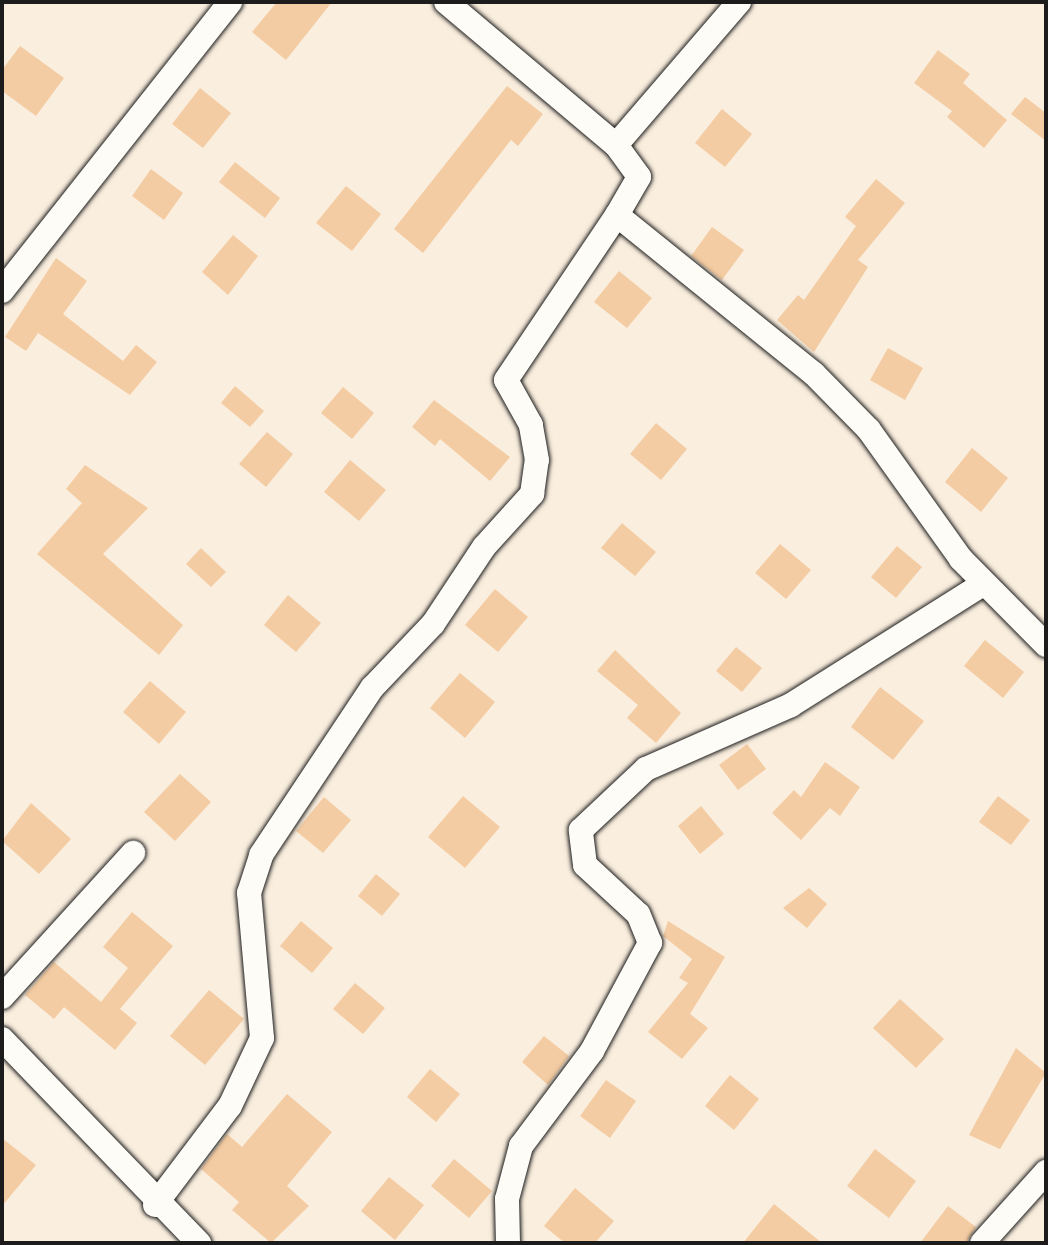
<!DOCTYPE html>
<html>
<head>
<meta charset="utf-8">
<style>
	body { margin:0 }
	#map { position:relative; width:1048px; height:1245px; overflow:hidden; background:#faeede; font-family:Dekko,sans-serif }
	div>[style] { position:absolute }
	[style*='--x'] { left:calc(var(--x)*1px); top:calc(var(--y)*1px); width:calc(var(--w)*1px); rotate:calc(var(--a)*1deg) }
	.building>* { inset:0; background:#f4cca3 }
	.roads { filter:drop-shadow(0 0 2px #1c1c1c) drop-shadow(0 0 2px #1c1c1c) }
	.street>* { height:24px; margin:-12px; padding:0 12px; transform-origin:12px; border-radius:12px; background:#fdfcf7 }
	span { translate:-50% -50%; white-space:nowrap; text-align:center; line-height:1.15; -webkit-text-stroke:6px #fdfcf7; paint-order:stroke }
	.frame { position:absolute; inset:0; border:4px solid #1c1c1c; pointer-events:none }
</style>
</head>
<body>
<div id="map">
	<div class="building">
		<div style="clip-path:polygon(277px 2px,332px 2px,286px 60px,252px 32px)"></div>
		<div style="clip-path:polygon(20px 46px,64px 78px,36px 116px,2px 91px,2px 70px)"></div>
		<div style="clip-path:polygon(938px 50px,970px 74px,963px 83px,1007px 120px,984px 148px,947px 117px,952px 111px,914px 83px)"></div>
		<div style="clip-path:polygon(507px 86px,543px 114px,518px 146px,511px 140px,423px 253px,394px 229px)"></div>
		<div style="clip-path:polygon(200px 88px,231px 113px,203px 148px,172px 124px)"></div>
		<div style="clip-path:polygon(1025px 97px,1046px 113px,1046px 141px,1011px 114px)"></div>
		<div style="clip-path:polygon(722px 109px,752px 134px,725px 167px,695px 143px)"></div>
		<div style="clip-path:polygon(235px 162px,280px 198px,265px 218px,219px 182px)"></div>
		<div style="clip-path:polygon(151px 169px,183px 193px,164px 220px,132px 196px)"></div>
		<div style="clip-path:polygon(876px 179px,905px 203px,858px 260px,868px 267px,814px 352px,777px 320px,798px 295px,804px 300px,856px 226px,845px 217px)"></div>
		<div style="clip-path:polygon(346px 186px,381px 214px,352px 251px,316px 223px)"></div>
		<div style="clip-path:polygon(712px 227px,744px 250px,722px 280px,691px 256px)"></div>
		<div style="clip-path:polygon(233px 235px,258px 256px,228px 295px,202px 272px)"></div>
		<div style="clip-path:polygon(56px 258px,87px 281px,63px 314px,123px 361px,136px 345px,157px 362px,130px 395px,38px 333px,26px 351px,5px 337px)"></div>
		<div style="clip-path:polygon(619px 271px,652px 298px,627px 328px,594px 302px)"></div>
		<div style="clip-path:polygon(888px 348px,923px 368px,905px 400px,870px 380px)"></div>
		<div style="clip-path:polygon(235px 386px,264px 411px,250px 427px,221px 403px)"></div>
		<div style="clip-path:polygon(343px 387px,374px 413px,352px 439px,321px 413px)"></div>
		<div style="clip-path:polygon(434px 400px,510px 457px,490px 481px,440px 439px,435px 446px,412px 427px)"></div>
		<div style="clip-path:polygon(656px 423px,687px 449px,661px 480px,630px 454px)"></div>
		<div style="clip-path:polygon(267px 432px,293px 454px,266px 487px,239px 464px)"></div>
		<div style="clip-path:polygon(972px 448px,1008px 478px,981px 512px,945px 482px)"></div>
		<div style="clip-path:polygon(350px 460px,386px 490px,359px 521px,324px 492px)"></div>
		<div style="clip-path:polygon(85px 465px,148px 508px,103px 554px,183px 625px,159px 655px,37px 554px,82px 503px,66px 489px)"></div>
		<div style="clip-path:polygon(622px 523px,656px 552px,635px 576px,601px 548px)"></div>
		<div style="clip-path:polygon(780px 544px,811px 570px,786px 599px,755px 573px)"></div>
		<div style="clip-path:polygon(897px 546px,922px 567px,896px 598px,871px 577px)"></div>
		<div style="clip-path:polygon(201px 548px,226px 572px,211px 587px,186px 564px)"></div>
		<div style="clip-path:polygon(495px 589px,528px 617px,498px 652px,465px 625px)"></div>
		<div style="clip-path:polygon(288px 595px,321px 623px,296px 652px,264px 625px)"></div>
		<div style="clip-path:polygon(985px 640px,1024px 672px,1003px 698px,964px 666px)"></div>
		<div style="clip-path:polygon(736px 647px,762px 668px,742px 692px,716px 671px)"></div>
		<div style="clip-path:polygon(615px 650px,681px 713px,656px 743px,627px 718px,638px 705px,597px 671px)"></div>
		<div style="clip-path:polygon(460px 673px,495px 702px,465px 738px,430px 708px)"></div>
		<div style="clip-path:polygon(150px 681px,186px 712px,159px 744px,123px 712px)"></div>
		<div style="clip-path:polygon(880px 687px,924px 721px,893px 760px,851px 727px)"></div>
		<div style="clip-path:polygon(747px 744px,766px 769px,738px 790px,719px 765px)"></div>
		<div style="clip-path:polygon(825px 762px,860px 787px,840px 816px,830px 808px,801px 840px,772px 813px,794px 790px,801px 797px)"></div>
		<div style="clip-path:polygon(180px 774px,211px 802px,175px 841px,144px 812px)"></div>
		<div style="clip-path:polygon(463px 796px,500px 827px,465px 868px,428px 837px)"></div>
		<div style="clip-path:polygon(998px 796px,1030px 820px,1011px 845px,979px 822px)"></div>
		<div style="clip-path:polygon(324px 797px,351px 820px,323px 853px,296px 831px)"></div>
		<div style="clip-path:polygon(31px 803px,71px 839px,39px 874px,2px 841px)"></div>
		<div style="clip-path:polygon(701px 806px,724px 834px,700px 854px,678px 826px)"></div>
		<div style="clip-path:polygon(376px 874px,400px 894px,382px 916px,358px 896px)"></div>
		<div style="clip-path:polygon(809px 888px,827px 904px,807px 928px,783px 908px)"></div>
		<div style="clip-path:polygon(132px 912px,173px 946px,120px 1009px,137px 1023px,115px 1050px,64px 1007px,54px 1019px,25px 995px,54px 962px,101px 1002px,128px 968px,103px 947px)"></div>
		<div style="clip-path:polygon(301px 921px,333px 948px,312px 973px,280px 946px)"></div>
		<div style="clip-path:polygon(668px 921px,725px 957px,690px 1014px,708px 1028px,682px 1059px,648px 1032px,688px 983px,679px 978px,692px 959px,663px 936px)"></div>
		<div style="clip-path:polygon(355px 983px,385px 1008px,363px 1034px,333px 1009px)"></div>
		<div style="clip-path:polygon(209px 990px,244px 1019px,205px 1065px,170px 1036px)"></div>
		<div style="clip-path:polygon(900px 999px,944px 1039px,916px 1068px,873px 1028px)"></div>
		<div style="clip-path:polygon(544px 1036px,569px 1056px,548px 1085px,522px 1062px)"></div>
		<div style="clip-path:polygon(1016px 1048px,1046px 1073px,1000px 1149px,969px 1135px)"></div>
		<div style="clip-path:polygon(430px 1069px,460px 1094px,436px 1122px,407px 1097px)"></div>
		<div style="clip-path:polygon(730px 1075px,759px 1099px,734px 1130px,705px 1106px)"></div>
		<div style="clip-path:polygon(606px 1080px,636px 1101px,610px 1138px,580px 1116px)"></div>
		<div style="clip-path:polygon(287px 1094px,332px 1132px,287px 1186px,309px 1206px,271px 1243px,232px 1210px,239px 1202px,201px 1169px,227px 1134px,242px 1147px)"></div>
		<div style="clip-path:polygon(2px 1138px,36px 1165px,2px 1206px)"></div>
		<div style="clip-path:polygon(875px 1149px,916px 1181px,889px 1218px,847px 1186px)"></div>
		<div style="clip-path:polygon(454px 1159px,492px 1191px,469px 1218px,431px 1186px)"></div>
		<div style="clip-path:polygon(389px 1177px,424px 1205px,395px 1240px,361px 1211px)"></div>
		<div style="clip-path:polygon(575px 1188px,614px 1221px,595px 1243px,565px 1243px,544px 1226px)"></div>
		<div style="clip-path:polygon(774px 1204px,822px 1243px,743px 1243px)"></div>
		<div style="clip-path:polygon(948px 1206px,976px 1227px,966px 1243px,920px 1243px)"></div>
	</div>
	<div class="roads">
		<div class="street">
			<div style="--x:446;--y:2;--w:222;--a:40.1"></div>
			<div style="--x:616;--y:145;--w:39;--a:54"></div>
			<div style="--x:639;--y:177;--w:44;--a:120.1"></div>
			<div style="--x:616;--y:145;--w:189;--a:-49.3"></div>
			<div style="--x:2;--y:291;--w:368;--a:-51.7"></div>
			<div style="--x:2;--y:997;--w:195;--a:-47.7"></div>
			<div style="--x:2;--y:1039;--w:284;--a:46"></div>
			<div style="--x:155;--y:1205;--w:124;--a:-52.9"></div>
			<div style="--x:230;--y:1106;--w:75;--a:-64.8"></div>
			<div style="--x:262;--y:1038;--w:146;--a:-95.1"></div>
			<div style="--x:249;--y:893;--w:40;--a:-72"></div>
			<div style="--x:261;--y:855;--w:201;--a:-56.4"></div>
			<div style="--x:372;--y:688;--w:88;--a:-46.4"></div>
			<div style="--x:433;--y:624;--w:92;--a:-56.5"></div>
			<div style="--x:484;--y:547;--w:72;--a:-47.8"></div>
			<div style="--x:532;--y:494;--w:34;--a:-82"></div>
			<div style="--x:537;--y:460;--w:36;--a:-100"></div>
			<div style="--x:531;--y:425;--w:51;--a:-119.1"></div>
			<div style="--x:506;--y:380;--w:199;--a:-56.1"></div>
			<div style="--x:617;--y:215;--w:253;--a:38.9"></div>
			<div style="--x:814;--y:374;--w:78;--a:45.5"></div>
			<div style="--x:869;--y:430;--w:158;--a:54.5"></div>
			<div style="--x:961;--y:559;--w:121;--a:45.3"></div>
			<div style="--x:508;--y:1243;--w:44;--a:-91.3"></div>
			<div style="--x:507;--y:1199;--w:55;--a:-75.2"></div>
			<div style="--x:521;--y:1146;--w:119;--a:-53.2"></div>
			<div style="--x:592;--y:1051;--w:123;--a:-61.8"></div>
			<div style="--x:650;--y:943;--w:31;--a:-112"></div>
			<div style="--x:638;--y:914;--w:72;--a:-137.2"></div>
			<div style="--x:585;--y:865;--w:35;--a:-97"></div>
			<div style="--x:581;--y:830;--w:89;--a:-43.2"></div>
			<div style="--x:646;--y:769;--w:158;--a:-23.8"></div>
			<div style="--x:791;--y:705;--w:227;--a:-32.2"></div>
			<div style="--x:982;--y:1243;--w:96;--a:-48"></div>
		</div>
	</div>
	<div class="frame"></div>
</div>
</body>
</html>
